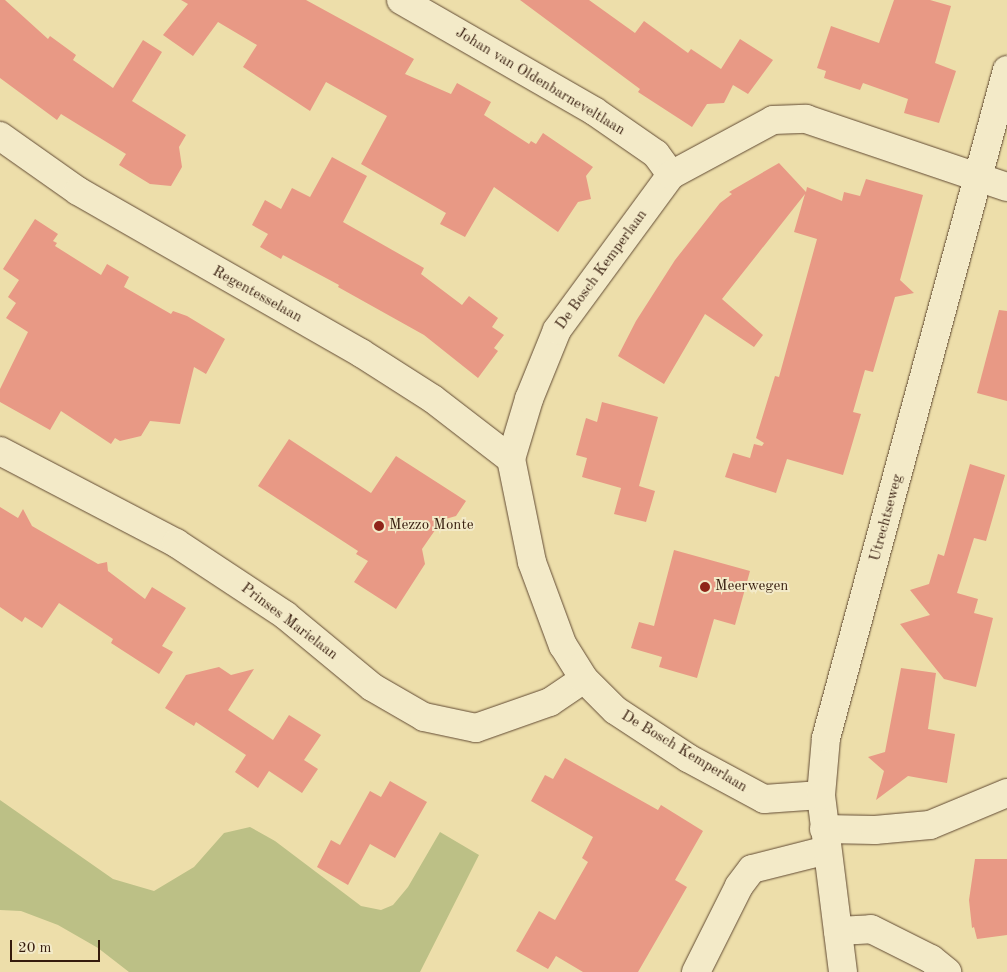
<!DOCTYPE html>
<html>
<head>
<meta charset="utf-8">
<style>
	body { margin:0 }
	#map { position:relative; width:1007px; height:972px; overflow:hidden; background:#eddeaa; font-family:"Old Standard TT",serif }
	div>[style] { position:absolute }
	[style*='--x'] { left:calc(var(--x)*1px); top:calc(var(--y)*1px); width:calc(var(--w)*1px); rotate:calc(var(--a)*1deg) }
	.green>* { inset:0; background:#bcc086 }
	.building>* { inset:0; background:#e89985 }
	.roads { filter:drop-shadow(0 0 1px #624b34) drop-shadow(0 0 1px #624b34) }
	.minor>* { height:28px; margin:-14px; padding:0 14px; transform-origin:14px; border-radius:14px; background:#f3eac8 }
	.tertiary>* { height:28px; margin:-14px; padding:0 14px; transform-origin:14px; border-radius:14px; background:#f3eac8 }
	.dots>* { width:14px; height:14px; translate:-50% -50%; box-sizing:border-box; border:2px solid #f3eac8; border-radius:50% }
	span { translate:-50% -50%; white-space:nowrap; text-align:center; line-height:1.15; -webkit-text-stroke:4px #f3eac8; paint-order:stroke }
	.street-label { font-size:15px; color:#341a0c }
	.poi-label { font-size:15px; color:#341a0c }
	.left { translate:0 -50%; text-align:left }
	.scale { position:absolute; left:10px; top:940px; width:90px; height:22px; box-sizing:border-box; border:2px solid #341a0c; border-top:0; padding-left:6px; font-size:15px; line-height:18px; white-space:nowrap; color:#341a0c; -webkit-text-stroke:4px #f3eac8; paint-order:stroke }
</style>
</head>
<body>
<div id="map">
	<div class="green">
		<div style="clip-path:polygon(0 800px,113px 879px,154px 891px,194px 867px,224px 833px,250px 827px,275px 841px,361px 906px,381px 910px,393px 905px,408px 887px,440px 832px,479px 855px,420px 972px,129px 972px,98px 948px,58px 925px,21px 911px,0 910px)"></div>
	</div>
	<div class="building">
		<div style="clip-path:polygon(0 0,5px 0,48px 39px,50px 36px,76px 55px,73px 60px,113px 88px,143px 40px,162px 52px,132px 101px,186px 135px,179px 147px,182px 167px,171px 186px,150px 184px,119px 165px,126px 154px,61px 114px,57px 120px,0 78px)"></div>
		<div style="clip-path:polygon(181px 0,306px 0,414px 59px,405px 74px,451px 94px,457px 83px,491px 102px,484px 115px,529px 144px,531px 141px,536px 144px,543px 133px,593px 167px,586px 176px,591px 199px,578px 202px,558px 232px,494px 187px,465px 237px,440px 224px,446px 213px,361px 164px,387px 116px,326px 82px,310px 111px,243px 67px,257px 45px,218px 22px,193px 56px,163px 35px,188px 4px)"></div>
		<div style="clip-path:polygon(520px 0,589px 0,635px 33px,644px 21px,688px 53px,691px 49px,721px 69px,740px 39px,773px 60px,748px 94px,733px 85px,724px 103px,707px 104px,692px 127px,638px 92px,640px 89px)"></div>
		<div style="clip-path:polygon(894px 0,930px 0,951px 6px,935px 63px,956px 71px,939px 123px,904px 113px,908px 99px,863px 83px,860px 90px,824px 78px,826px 71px,817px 68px,831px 26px,879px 43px)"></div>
		<div style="clip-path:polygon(332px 157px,367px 176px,343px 222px,424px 268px,421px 274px,462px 305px,469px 296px,498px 318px,492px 327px,504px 335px,494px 348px,498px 351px,478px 378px,424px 335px,338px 287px,339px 285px,283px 255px,281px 259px,260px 247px,268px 234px,252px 225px,265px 200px,281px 209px,292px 188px,310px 197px)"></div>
		<div style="clip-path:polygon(779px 163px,806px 192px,807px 187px,842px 201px,844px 192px,860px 196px,866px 179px,923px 195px,900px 280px,914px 293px,895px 297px,873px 372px,865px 370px,853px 412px,861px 414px,843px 475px,787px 459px,776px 493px,725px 477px,733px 453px,750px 458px,754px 444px,762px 446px,764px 443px,756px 438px,775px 376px,779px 377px,817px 239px,794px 232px,805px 194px,722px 299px,763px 335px,754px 347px,705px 314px,664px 384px,618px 356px,636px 321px,675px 260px,720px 203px,732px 194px,729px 192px)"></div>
		<div style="clip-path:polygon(35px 219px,58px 234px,53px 241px,57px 243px,55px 246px,101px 275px,107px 264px,129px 277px,124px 287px,171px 314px,173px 311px,187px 316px,225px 339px,206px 374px,194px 367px,180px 424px,150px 421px,141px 436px,120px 441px,115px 438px,111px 444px,61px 411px,50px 430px,0 402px,0 389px,28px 332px,6px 318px,16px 303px,8px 297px,19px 280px,3px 269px)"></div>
		<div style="clip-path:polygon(999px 310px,1007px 311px,1007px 401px,977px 393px)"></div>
		<div style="clip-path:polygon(602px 402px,658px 417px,639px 486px,655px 491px,646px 522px,614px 514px,621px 488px,582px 477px,587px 458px,576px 455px,586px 418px,597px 422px)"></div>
		<div style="clip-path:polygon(289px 439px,371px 493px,396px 456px,466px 501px,456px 516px,442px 520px,422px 549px,425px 564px,396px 609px,354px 582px,368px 561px,356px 554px,358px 551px,258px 486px)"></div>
		<div style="clip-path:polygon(970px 464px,1005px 475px,986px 541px,974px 538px,957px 593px,978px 599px,974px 613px,993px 618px,976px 687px,944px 679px,900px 624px,930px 615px,910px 590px,929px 584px,938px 554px,944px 556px)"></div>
		<div style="clip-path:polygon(0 507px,18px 518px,23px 509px,32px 526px,98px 564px,107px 562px,108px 571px,145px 599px,152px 587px,186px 608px,162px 646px,173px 652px,159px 674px,111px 643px,113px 639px,59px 603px,42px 628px,25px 617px,22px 622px,0 607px)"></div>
		<div style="clip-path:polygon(674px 550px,750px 571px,735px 625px,714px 619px,697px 678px,659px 667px,662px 657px,631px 648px,639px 622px,654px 626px)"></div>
		<div style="clip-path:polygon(219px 667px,231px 675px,254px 669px,228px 710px,273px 740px,289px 715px,321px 735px,304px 760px,318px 769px,302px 793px,269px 771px,258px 788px,235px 772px,246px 755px,196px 722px,194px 726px,165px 708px,186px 675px)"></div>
		<div style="clip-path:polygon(901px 668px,936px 673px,928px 729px,955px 734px,947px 783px,908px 776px,876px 800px,884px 771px,868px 757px,885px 752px)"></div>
		<div style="clip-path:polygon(565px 758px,658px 810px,661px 805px,703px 831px,675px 880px,687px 887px,638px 972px,583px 972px,556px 956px,548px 969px,516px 951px,539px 911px,555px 920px,588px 862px,582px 858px,593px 837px,531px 801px,545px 775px,553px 779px)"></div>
		<div style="clip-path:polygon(390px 781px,427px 802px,395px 858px,370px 844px,348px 885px,317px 867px,331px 840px,340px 845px,370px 791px,381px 797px)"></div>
		<div style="clip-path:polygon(975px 859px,1007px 859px,1007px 935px,977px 939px,974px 927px,972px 928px,969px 900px)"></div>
	</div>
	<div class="roads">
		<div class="minor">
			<div style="--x:401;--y:0;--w:223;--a:29.9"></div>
			<div style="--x:594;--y:111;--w:75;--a:34.7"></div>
			<div style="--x:656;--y:154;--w:26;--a:54"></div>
			<div style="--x:0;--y:136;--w:95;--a:35.2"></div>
			<div style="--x:78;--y:191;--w:326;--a:29.8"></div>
			<div style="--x:361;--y:353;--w:85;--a:32.6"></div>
			<div style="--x:433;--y:399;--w:98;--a:37.6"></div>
			<div style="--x:0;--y:451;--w:199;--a:27.6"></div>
			<div style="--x:176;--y:543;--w:131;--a:33.4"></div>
			<div style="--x:285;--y:615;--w:113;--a:39.6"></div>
			<div style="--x:372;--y:687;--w:60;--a:30"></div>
			<div style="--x:424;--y:717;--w:53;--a:11.9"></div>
			<div style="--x:476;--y:728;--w:78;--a:-19.4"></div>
			<div style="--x:550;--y:702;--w:41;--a:-34.1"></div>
			<div style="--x:821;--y:795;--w:57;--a:176"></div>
			<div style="--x:764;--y:799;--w:86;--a:-151.7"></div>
			<div style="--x:688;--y:758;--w:87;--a:-146.7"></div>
			<div style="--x:615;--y:710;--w:44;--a:-135"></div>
			<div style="--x:584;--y:679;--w:39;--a:-122"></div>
			<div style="--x:563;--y:646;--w:90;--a:-110.3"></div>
			<div style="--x:532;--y:562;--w:105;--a:-101.5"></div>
			<div style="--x:511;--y:459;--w:63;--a:-73.3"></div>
			<div style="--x:529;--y:399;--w:74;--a:-67.9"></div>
			<div style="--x:557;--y:330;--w:192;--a:-53.7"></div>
			<div style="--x:671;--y:175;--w:116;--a:-28.3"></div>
			<div style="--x:773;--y:120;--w:33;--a:-2"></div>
			<div style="--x:806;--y:119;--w:212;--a:18.7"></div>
			<div style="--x:824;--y:829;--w:51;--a:1.1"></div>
			<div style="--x:875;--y:830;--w:55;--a:-5.2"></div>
			<div style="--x:930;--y:825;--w:83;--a:-22.6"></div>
			<div style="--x:838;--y:931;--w:33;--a:-3"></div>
			<div style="--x:871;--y:929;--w:67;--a:26.6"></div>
			<div style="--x:931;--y:959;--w:21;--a:39"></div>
			<div style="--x:696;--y:972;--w:96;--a:-63.4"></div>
			<div style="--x:739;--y:886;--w:21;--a:-53"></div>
			<div style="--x:752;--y:869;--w:77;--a:-14.2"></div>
		</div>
		<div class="tertiary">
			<div style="--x:843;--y:972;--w:178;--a:-97.1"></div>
			<div style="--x:821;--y:795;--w:57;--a:-85"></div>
			<div style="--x:826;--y:738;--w:692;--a:-74.84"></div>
		</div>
	</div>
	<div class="dots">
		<div style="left:379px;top:526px;background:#8f2418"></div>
		<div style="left:705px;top:587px;background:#8f2418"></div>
	</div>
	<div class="street-label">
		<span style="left:540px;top:82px;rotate:31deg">Johan van Oldenbarneveltlaan</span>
		<span style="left:602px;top:270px;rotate:-54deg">De Bosch Kemperlaan</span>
		<span style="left:257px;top:295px;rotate:29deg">Regentesselaan</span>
		<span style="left:887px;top:518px;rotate:-75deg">Utrechtseweg</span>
		<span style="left:289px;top:622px;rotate:37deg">Prinses Marielaan</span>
		<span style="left:684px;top:752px;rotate:31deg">De Bosch Kemperlaan</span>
	</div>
	<div class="poi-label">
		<span class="left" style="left:389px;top:526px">Mezzo Monte</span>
		<span class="left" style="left:715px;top:587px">Meerwegen</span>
	</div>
	<div class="scale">20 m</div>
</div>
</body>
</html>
